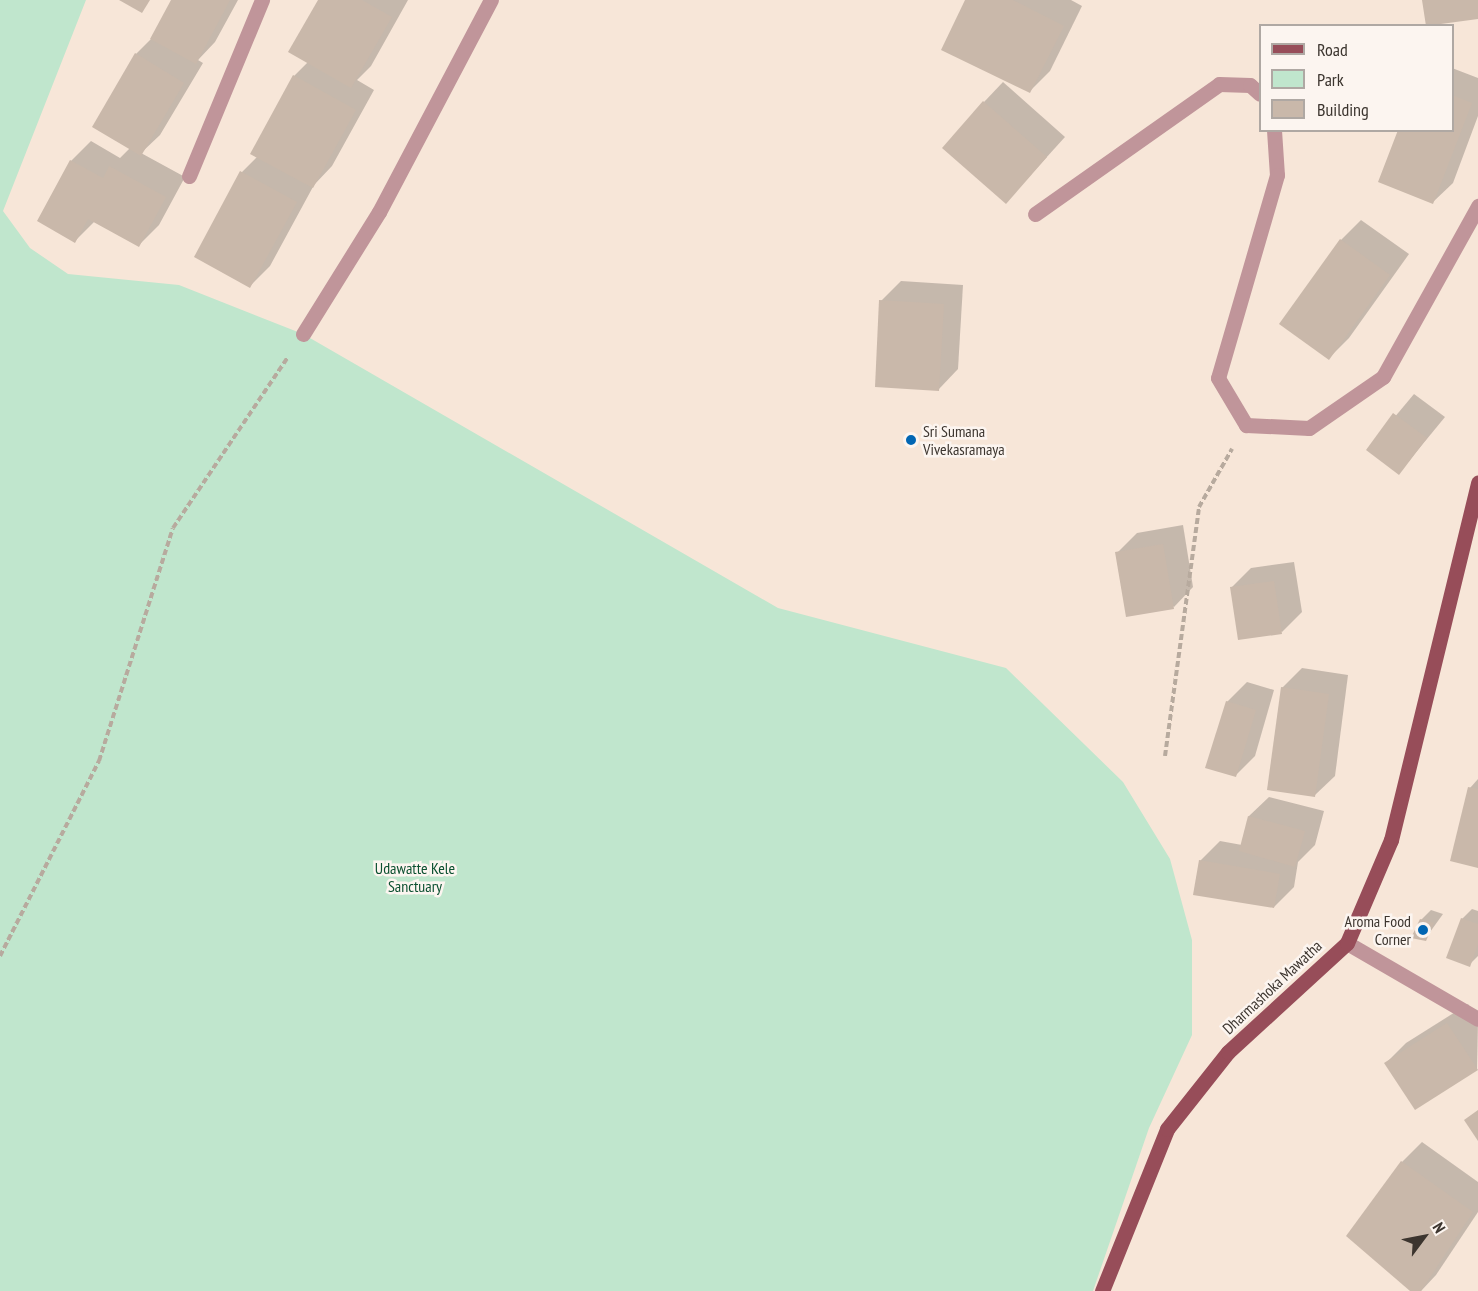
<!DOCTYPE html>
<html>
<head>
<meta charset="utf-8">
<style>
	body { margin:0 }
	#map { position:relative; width:1478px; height:1291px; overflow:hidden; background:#f7e6d8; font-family:"PT Sans Narrow",sans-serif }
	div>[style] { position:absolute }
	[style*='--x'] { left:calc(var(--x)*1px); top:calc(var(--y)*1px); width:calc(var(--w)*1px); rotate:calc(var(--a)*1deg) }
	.green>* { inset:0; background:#c0e6cd }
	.shadow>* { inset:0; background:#0003 }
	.building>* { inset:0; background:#c9b8aa }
	.path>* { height:4px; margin-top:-2px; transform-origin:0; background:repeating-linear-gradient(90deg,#b7aa9e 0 6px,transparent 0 9px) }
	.minor>* { height:15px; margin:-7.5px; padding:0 7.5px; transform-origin:7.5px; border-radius:7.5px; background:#c0959a }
	.major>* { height:15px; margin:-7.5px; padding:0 7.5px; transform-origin:7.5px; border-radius:7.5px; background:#974d59 }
	.dots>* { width:16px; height:16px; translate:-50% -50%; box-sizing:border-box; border:3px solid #fcf5f0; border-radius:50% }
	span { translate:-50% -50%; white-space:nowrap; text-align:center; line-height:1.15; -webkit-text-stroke:5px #fcf5f0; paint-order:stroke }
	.poi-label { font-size:16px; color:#3c352f }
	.left { translate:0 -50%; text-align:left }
	.right { translate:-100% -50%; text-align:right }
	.park-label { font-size:16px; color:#0b5030 }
	.street-label { font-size:16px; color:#3c352f }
	.legend { position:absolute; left:1259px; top:24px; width:195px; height:108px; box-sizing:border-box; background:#fcf5f0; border:2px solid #afa8a3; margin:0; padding:8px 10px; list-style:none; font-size:18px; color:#3c352f }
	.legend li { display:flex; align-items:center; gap:12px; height:30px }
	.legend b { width:30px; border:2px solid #afa8a3 }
	.north { position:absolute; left:1394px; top:1207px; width:60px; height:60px; -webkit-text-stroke:4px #fcf5f0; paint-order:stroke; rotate:58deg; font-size:16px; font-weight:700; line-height:24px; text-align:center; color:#3c352f }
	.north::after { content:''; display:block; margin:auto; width:21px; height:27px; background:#3c352f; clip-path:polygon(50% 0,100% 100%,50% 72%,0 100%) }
</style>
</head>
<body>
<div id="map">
	<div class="green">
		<div style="clip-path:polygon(0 0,86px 0,3px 211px,30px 248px,68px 274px,179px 285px,303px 334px,778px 608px,1006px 668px,1123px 782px,1170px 859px,1192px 940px,1192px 1035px,1149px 1128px,1093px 1291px,0 1291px)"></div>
	</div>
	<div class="shadow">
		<div style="clip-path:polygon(172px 0,238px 0,215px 42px,198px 60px,203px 63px,160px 135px,141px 153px,185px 177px,159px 225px,139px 245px,95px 221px,75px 241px,71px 161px,91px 141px,120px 158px,130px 148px,136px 54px,152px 38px)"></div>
		<div style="clip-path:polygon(319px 0,408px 0,371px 66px,357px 80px,374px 90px,332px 166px,314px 185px,270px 266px,250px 286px,242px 172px,258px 156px,294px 76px,308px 62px)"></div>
		<div style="clip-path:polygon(967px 0,1071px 0,1082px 6px,1050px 71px,1030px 91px)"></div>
		<div style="clip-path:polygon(1452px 68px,1478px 78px,1478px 116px,1453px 183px,1433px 202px,1452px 130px)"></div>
		<div style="clip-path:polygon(1003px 82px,1065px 137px,1006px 202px,984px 102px)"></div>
		<div style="clip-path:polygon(1361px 220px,1409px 254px,1349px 338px,1329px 358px,1281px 324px,1341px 240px)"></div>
		<div style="clip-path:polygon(901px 281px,963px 285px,958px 369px,939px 389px,881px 301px)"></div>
		<div style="clip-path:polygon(1414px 394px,1445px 417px,1399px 473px,1368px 449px)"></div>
		<div style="clip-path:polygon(1183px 525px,1193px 587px,1174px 607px,1117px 553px,1137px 533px)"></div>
		<div style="clip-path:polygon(1294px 562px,1302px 612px,1282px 632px,1231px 588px,1251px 568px)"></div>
		<div style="clip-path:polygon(1302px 668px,1348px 675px,1335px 776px,1315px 795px,1282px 688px)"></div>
		<div style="clip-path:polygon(1247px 682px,1274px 690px,1255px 756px,1235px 776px,1227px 702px)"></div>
		<div style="clip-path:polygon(1478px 779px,1478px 867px,1470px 788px)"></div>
		<div style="clip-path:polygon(1269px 797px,1324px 811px,1315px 845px,1298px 862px,1294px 887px,1274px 907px,1200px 861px,1220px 841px,1242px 845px,1249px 816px)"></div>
		<div style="clip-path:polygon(1472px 909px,1478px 911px,1478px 956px,1469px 965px,1462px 919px)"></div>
		<div style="clip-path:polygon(1431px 910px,1443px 914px,1425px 939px,1421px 920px)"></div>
		<div style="clip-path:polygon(1468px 1004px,1478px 1020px,1477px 1069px,1386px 1063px,1406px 1043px)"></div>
		<div style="clip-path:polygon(1422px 1142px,1478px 1182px,1478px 1212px,1436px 1275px,1421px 1291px,1412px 1291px,1402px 1162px)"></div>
	</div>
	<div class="building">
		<div style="clip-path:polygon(119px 0,150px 0,142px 13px)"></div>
		<div style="clip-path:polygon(171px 0,230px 0,196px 64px,150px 39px)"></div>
		<div style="clip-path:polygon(318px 0,362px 0,392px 17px,351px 88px,288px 52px)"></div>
		<div style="clip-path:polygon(965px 0,1013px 0,1064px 26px,1030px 93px,941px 50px)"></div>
		<div style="clip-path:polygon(1422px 0,1478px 0,1478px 19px,1426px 26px)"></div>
		<div style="clip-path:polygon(135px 53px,184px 83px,141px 156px,92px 127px)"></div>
		<div style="clip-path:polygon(293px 75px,356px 110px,313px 188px,250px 154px)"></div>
		<div style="clip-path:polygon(1452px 95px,1472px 103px,1433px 204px,1378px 182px,1398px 130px,1452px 130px)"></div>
		<div style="clip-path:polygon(983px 101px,1047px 157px,1006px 204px,942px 148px)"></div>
		<div style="clip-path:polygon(70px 160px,103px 178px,109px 166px,166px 197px,139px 247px,88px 219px,75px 243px,37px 221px)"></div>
		<div style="clip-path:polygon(240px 171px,297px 202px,250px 288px,194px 257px)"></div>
		<div style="clip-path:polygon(1340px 239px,1390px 275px,1329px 360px,1279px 324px)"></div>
		<div style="clip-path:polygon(879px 300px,944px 304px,939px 391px,875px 387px)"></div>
		<div style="clip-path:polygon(1393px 413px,1427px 438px,1399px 475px,1366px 450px)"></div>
		<div style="clip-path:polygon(1163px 544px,1174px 609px,1126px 617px,1115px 552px)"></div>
		<div style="clip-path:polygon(1274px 581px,1282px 634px,1238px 640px,1230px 587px)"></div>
		<div style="clip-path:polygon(1281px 687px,1329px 694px,1315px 797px,1267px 790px)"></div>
		<div style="clip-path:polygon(1226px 701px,1256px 710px,1236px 777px,1205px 768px)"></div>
		<div style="clip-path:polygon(1468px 787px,1478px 789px,1478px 868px,1450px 861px)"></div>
		<div style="clip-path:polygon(1248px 816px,1305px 831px,1295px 867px,1239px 851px)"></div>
		<div style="clip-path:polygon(1199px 860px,1280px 874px,1274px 908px,1193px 895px)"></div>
		<div style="clip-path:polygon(1461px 918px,1478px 924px,1478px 944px,1470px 967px,1446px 958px)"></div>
		<div style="clip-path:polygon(1420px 919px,1434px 923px,1426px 941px,1411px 938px)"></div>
		<div style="clip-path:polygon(1447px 1023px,1478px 1070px,1415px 1110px,1384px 1063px)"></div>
		<div style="clip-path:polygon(1478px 1110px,1478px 1141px,1464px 1120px)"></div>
		<div style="clip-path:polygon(1401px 1161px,1473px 1212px,1421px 1291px,1410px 1291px,1346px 1236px)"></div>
	</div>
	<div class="path">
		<div style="--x:1165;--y:756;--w:251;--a:-82.2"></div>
		<div style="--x:1199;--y:507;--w:67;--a:-60.4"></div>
		<div style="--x:0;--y:956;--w:219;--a:-63.1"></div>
		<div style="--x:99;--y:761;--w:244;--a:-72.4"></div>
		<div style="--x:173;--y:528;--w:206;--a:-56.1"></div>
	</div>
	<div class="minor">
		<div style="--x:1274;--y:130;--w:45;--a:86.2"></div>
		<div style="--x:1277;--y:175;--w:211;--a:106.2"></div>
		<div style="--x:1218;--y:378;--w:55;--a:59.2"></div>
		<div style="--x:1246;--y:425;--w:63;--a:2.7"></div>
		<div style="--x:1309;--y:428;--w:90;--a:-34.6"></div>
		<div style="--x:1383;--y:377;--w:196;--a:-60.9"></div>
		<div style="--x:189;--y:176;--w:191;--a:-67.5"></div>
		<div style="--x:1035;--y:214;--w:225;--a:-35.2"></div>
		<div style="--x:1219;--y:84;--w:31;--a:2"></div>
		<div style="--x:1250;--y:85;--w:13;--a:42"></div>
		<div style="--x:303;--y:334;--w:144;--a:-58.1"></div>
		<div style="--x:379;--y:212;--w:240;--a:-62.2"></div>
		<div style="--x:1347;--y:943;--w:151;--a:30.1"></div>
	</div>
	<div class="major">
		<div style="--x:1102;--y:1291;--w:175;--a:-68.1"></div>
		<div style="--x:1167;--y:1129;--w:98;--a:-51.6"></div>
		<div style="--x:1228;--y:1052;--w:161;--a:-42.5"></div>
		<div style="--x:1347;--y:943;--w:112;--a:-66.9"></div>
		<div style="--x:1391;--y:840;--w:368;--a:-76.3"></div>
	</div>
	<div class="dots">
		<div style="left:911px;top:440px;background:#0166b3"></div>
		<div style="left:1423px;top:930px;background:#0166b3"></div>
	</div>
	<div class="poi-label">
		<span class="left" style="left:923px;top:440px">Sri Sumana<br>Vivekasramaya</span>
		<span class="right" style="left:1411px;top:930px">Aroma Food<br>Corner</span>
	</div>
	<div class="park-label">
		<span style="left:415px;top:877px">Udawatte Kele<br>Sanctuary</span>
	</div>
	<div class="street-label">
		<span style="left:1272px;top:987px;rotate:-43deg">Dharmashoka Mawatha</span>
	</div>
	<ul class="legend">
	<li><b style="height:8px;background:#974d59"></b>Road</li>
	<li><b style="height:16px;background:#c0e6cd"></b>Park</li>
	<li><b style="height:16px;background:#c9b8aa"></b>Building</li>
	</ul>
	<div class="north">N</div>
</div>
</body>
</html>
